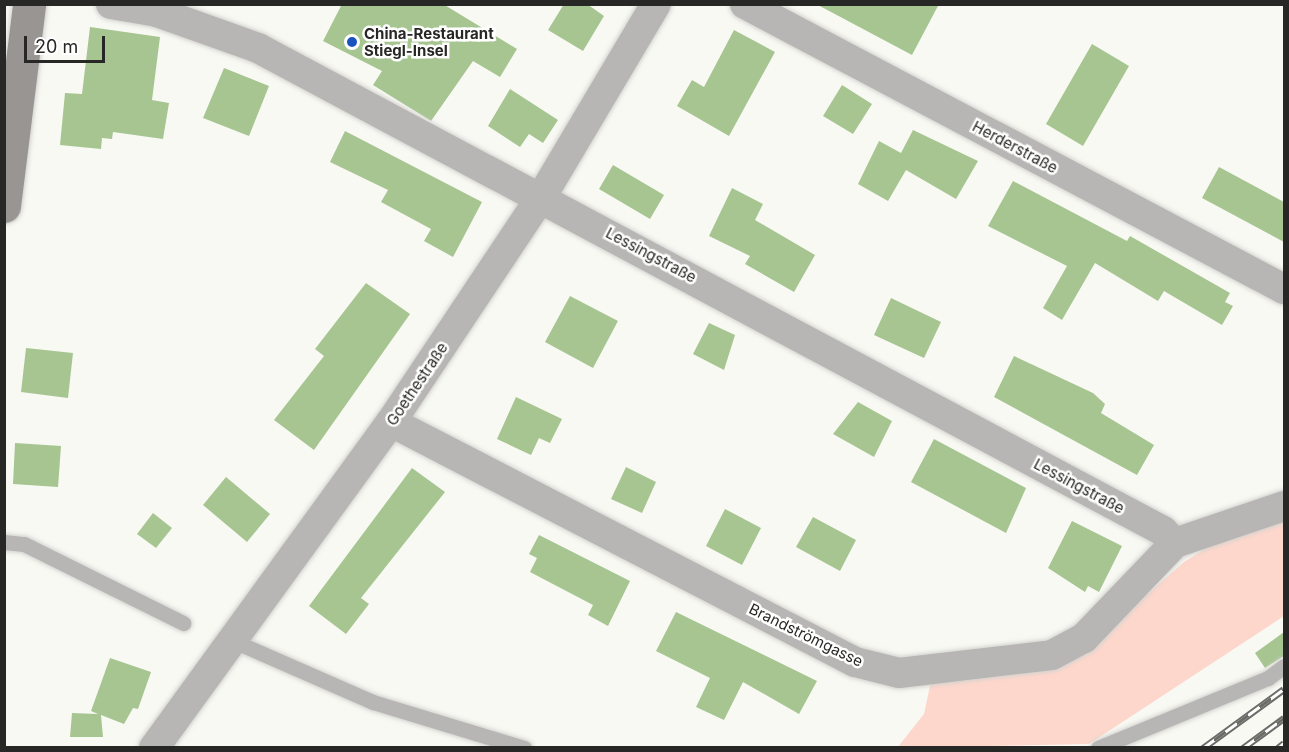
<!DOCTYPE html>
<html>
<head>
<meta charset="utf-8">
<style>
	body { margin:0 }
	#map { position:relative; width:1289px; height:752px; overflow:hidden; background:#f9f9f4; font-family:Inter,sans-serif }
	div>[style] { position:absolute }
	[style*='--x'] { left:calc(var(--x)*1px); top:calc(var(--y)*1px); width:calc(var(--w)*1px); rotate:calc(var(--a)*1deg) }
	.green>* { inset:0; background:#fed7cc }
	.building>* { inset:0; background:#a6c591 }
	.roads { filter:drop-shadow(0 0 2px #d3d3cf) drop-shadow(0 0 2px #d3d3cf) }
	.lane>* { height:15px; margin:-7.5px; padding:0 7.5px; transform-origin:7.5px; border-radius:7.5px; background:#b7b6b4 }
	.street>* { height:30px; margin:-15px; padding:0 15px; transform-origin:15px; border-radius:15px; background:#b7b6b4 }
	.secondary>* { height:33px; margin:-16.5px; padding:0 16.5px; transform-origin:16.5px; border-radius:16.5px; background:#989593 }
	.rail>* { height:7px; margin-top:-3.5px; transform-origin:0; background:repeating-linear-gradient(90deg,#fff 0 14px,#6b6b68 0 28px); box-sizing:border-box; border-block:2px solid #6b6b68 }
	.dots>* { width:16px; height:16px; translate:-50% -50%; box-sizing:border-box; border:3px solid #fff; border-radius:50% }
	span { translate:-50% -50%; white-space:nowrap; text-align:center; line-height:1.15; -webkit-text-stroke:5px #fff; paint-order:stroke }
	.poi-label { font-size:15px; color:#272725; font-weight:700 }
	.left { translate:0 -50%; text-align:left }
	.street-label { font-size:15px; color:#272725 }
	.frame { position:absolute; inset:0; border:6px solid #272725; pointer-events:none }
	.scale { position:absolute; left:24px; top:36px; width:81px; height:27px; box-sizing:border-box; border:3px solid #272725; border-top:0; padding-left:8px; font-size:18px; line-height:21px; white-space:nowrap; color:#272725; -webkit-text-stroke:4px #fff; paint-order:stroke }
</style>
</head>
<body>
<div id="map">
	<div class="green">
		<div style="clip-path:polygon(1284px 519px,1284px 616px,1089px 744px,897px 748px,924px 714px,931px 681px,1080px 653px,1184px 562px,1216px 542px)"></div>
	</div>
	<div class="building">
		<div style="clip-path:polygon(342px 4px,443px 4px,517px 49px,500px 77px,473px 61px,431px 121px,373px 85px,382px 71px,323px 41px)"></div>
		<div style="clip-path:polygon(564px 4px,587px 4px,604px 16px,583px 51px,548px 30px)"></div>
		<div style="clip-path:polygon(816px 4px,939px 4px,912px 55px)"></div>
		<div style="clip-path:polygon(90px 27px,160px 37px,152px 100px,169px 103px,163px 139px,113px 132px,112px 139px,102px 138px,101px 149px,60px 145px,65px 93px,82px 94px)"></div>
		<div style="clip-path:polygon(734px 30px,775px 52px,729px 136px,677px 106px,692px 80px,704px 87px)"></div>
		<div style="clip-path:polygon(1092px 44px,1129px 66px,1083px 146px,1046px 124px)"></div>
		<div style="clip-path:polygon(224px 68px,269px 86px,249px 136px,203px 118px)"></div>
		<div style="clip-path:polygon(842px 85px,872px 104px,853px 134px,823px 116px)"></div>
		<div style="clip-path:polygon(510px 89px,558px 120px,543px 143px,529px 134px,520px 147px,488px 126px)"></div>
		<div style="clip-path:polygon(913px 130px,978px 161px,956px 199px,906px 170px,888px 201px,858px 184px,879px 141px,901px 153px)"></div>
		<div style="clip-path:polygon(345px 131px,482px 202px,453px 257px,424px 241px,431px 229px,381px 202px,388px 190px,330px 162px)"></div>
		<div style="clip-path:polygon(613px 165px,664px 195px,650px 219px,599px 189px)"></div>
		<div style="clip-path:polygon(1219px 167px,1284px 202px,1284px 242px,1202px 198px)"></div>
		<div style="clip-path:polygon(1013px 181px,1127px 241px,1130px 236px,1230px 293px,1225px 302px,1233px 306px,1222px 325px,1164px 291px,1158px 301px,1095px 263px,1062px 320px,1043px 308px,1067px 266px,988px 226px)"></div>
		<div style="clip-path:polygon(732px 188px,763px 204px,755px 220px,815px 255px,794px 292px,745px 264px,750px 256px,709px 236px)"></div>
		<div style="clip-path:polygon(366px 283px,410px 314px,314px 450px,274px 420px,324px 356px,315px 349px)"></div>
		<div style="clip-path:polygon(570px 296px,618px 321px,593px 368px,545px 342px)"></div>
		<div style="clip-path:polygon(891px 298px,941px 322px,924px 358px,874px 335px)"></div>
		<div style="clip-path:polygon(709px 323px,735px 335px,724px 370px,693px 354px)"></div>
		<div style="clip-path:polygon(26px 348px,73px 353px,68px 398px,21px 392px)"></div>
		<div style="clip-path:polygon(1014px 356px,1093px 393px,1105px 404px,1101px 413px,1154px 445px,1137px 475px,994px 397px)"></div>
		<div style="clip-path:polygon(516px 397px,562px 419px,550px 443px,539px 438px,531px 455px,497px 439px)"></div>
		<div style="clip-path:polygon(858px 402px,892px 421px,874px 457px,833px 434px)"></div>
		<div style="clip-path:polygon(934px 439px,1026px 488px,1006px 533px,911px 482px)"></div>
		<div style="clip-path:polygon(15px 443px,61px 446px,58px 487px,13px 484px)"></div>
		<div style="clip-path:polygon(626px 467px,656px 482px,642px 513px,611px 499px)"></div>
		<div style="clip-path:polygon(412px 468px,445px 492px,361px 598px,369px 604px,346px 634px,309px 606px)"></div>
		<div style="clip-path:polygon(226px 477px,270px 514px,247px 542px,203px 505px)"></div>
		<div style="clip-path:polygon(725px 509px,761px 528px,742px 565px,706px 546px)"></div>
		<div style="clip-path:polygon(153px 513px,172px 528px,156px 548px,137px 534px)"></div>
		<div style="clip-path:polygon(813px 517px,856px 540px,840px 571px,796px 547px)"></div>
		<div style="clip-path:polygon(1072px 521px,1122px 546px,1099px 592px,1088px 586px,1085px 592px,1048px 568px)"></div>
		<div style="clip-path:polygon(539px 535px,630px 581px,608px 626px,588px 615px,593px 605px,530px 572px,537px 558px,529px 554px)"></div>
		<div style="clip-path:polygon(676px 612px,817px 681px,799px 714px,743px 682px,724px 720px,696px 707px,710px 678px,656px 651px)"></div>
		<div style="clip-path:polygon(1284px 632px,1284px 656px,1265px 668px,1255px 653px)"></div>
		<div style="clip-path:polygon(110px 658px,151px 672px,138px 709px,133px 708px,124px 724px,101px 715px,103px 737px,70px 737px,72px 713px,98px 714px,91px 711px)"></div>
	</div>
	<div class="roads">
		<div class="lane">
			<div style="--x:4;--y:542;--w:20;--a:6"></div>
			<div style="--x:24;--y:544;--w:178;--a:26.4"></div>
			<div style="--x:231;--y:640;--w:155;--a:23.6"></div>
			<div style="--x:373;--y:702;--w:158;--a:16.9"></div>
			<div style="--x:1098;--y:748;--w:184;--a:-22.4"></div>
			<div style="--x:1268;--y:678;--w:20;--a:-37"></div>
		</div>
		<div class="street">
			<div style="--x:111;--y:4;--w:47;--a:9.9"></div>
			<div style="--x:157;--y:12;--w:107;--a:19.6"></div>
			<div style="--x:258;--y:48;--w:1026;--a:28.09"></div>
			<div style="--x:1163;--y:531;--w:17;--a:45"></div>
			<div style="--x:745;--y:4;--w:610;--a:27.87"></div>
			<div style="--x:391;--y:422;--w:522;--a:27.35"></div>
			<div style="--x:855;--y:662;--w:45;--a:14"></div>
			<div style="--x:899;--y:673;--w:154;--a:-6.7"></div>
			<div style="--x:1052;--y:655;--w:36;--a:-28"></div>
			<div style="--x:1084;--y:638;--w:132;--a:-46.2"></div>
			<div style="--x:1175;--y:543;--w:115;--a:-18.7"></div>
			<div style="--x:154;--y:748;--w:403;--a:-54"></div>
			<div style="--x:391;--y:422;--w:272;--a:-56.3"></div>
			<div style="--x:542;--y:196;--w:223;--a:-59.3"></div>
		</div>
		<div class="secondary">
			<div style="--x:4;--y:206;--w:204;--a:-82.9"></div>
		</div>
	</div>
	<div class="rail">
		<div style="--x:1203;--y:748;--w:100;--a:-36.1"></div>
		<div style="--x:1243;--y:748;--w:51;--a:-36.2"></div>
		<div style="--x:1278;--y:748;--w:8;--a:-40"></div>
	</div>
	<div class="dots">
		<div style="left:352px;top:42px;background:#1a53bf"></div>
	</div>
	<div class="poi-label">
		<span class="left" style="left:364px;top:42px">China-Restaurant<br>Stiegl-Insel</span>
	</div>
	<div class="street-label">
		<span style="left:1015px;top:147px;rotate:28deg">Herderstraße</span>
		<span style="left:651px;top:255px;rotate:28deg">Lessingstraße</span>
		<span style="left:417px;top:384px;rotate:-56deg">Goethestraße</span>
		<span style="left:1079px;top:486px;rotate:28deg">Lessingstraße</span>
		<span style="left:806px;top:635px;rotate:26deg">Brandströmgasse</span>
	</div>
	<div class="frame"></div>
	<div class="scale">20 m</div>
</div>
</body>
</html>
